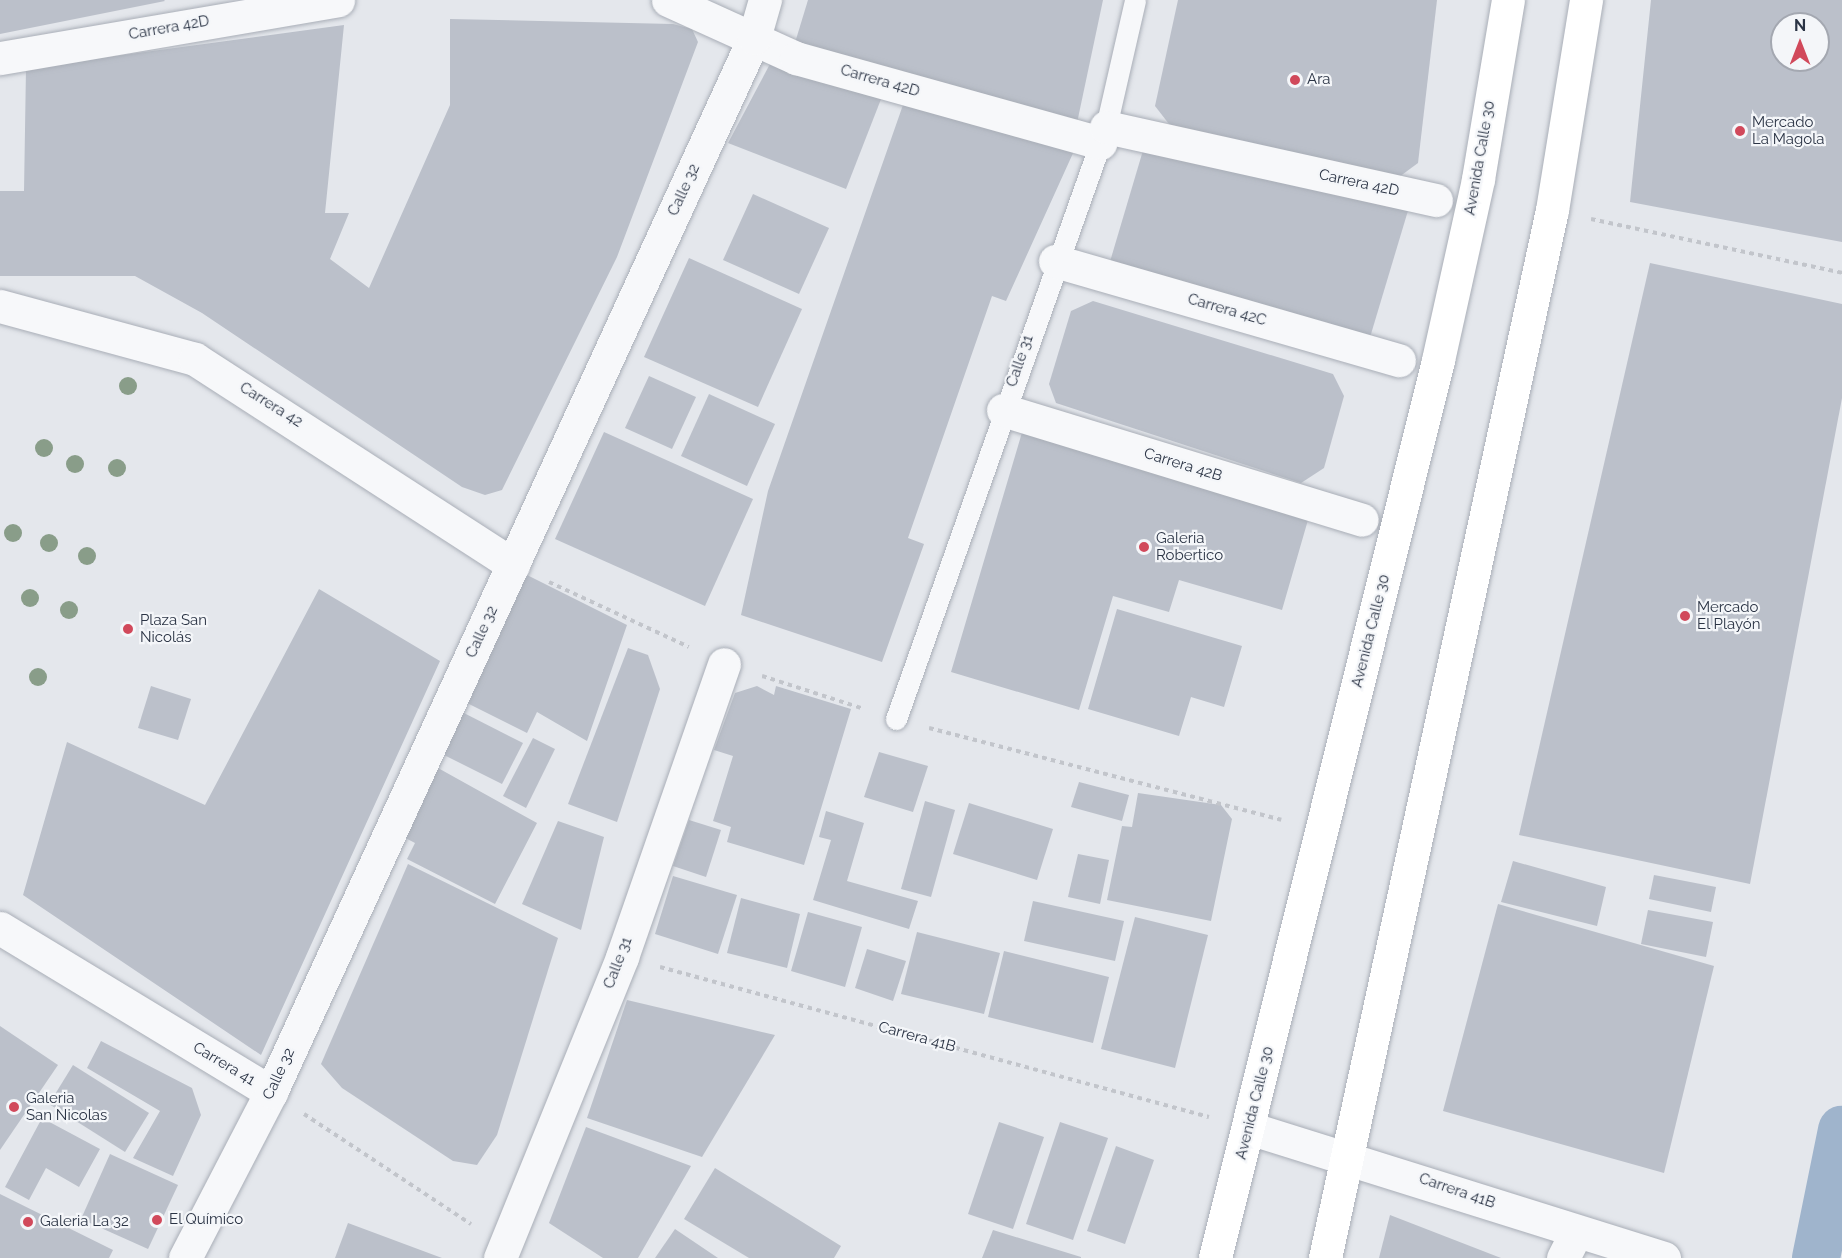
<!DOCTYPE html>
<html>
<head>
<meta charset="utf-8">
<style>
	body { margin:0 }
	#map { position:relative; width:1842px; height:1258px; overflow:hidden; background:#e4e7ec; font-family:Raleway,sans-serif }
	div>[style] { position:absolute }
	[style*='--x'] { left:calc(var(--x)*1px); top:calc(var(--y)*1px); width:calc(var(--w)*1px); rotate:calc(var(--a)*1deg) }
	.canal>* { height:48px; margin:-24px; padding:0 24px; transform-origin:24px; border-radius:24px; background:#9fb4cc }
	.building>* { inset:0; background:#bbc0ca }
	.path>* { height:4px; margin-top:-2px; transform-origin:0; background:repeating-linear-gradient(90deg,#c2c5cb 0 4.5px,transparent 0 9px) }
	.roads { filter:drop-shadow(0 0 2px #a9aeb7) drop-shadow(0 0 2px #a9aeb7) }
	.lane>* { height:21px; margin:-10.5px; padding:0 10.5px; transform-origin:10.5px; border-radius:10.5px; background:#f7f8fa }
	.street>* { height:33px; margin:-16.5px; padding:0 16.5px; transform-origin:16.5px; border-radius:16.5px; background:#f7f8fa }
	.highway>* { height:33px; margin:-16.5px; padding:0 16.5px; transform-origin:16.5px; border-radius:16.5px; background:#fff }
	.trees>* { width:18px; height:18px; margin:-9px; border-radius:50%; background:#899d89 }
	.dots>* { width:16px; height:16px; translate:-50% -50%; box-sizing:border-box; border:3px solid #f4f6f9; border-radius:50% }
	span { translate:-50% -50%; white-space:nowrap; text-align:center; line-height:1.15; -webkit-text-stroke:4.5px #f4f6f9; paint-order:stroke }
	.street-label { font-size:15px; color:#2b3445 }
	.poi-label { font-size:15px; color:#2b3445 }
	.left { translate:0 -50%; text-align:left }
	.north { position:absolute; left:1770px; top:12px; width:60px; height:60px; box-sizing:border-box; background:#f4f6f9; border:2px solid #a4a8b1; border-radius:50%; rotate:0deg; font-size:16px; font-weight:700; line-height:24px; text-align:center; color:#2b3445 }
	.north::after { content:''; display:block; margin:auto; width:21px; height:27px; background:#d1495b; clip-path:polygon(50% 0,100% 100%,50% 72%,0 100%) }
</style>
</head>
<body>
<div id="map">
	<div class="canal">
		<div style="--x:1816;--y:1258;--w:131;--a:-78.5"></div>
	</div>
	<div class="building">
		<div style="clip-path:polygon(0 0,164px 0,165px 1px,0 34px)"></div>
		<div style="clip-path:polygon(808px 0,1103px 0,1077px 123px,794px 46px)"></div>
		<div style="clip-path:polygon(1178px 0,1437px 0,1418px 163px,1399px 177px,1176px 133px,1155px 106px)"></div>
		<div style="clip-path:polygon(evenodd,1651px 0,1842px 0,1842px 242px,1630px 202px,1651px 0,1782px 24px,1818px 24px,1818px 60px,1782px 60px,1782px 24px)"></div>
		<div style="clip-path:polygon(450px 19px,673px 24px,692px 29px,698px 42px,617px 257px,502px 490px,485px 495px,462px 487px,202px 313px,135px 276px,0 276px,0 191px,24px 191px,26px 68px,344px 25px,325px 213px,349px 213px,330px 259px,369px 288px,450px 105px)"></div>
		<div style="clip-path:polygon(771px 62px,883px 94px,846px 189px,728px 143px)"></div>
		<div style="clip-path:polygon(904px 102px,1074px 151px,1006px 301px,992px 296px,908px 538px,924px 544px,882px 662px,741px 615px,768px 491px)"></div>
		<div style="clip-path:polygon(1144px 147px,1410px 204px,1368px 344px,1109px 265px)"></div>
		<div style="clip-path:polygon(753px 194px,829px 228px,799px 294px,723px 260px)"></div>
		<div style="clip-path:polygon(689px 258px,802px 309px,758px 407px,644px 357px)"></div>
		<div style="clip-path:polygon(1650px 263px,1842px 304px,1842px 398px,1750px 884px,1519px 835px)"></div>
		<div style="clip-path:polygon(1093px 301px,1333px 374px,1344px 396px,1324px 468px,1301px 483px,1056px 403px,1049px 384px,1071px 311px)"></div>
		<div style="clip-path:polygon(649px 376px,696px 397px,672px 449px,625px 428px)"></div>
		<div style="clip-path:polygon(709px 394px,775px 424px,747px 486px,681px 456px)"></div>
		<div style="clip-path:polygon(1023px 429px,1310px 513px,1282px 610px,1179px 580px,1169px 612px,1113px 596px,1079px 710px,951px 672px)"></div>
		<div style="clip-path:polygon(604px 432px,753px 499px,705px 606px,555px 539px)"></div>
		<div style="clip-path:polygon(527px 575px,627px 625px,587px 741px,537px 712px,527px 733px,463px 701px)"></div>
		<div style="clip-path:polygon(319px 589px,440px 661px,261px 1055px,23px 895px,67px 742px,205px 805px)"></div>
		<div style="clip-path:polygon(1117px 609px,1242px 646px,1224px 707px,1191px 697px,1179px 736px,1088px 709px)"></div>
		<div style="clip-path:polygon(628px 648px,648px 655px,660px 689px,617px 822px,568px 804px)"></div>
		<div style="clip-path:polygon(151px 686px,191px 699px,178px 740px,138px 728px)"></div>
		<div style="clip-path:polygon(757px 686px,774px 695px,776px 686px,851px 709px,804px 865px,727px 842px,731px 827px,713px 821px,733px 756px,714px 750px,735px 693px)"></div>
		<div style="clip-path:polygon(460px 711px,523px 743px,502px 784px,438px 752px)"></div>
		<div style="clip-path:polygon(533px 738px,555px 749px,526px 808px,503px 796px)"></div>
		<div style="clip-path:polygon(879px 752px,928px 766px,913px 812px,864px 797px)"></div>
		<div style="clip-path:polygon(429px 763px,537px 823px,495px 904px,407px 859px,415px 843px,394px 832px)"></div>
		<div style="clip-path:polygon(1079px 782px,1129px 795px,1122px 821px,1071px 807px)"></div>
		<div style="clip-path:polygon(1138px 793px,1221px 805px,1232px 819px,1211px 921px,1107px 900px,1122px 826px,1132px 827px)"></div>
		<div style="clip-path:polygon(925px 801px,955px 810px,931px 897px,901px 889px)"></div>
		<div style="clip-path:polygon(969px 803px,1053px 829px,1037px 880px,953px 854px)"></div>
		<div style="clip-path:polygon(826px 811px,864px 823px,847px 881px,918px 901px,909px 929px,813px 900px,831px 840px,819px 837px)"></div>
		<div style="clip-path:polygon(689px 820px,721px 830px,706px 877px,673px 866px)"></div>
		<div style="clip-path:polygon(558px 821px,604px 837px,581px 930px,522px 904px)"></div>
		<div style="clip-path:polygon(1078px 854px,1109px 860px,1100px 904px,1068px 897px)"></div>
		<div style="clip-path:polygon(1513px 861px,1606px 887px,1597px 926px,1501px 902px)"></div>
		<div style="clip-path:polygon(408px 864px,558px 938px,497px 1135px,477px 1165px,453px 1161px,342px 1088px,321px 1064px)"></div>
		<div style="clip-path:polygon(1654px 875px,1716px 887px,1711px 912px,1649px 899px)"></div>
		<div style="clip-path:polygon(673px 876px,737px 895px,718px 954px,655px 934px)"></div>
		<div style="clip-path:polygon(741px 898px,800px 914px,787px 968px,727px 953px)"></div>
		<div style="clip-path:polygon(1033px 901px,1124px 921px,1115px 961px,1024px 941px)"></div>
		<div style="clip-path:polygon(1498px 904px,1714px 966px,1664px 1173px,1443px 1111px)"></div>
		<div style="clip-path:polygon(1648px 910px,1713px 922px,1706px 957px,1641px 944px)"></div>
		<div style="clip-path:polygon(808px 912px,862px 927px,845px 987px,791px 971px)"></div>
		<div style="clip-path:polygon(1135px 917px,1208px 935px,1175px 1068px,1101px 1049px)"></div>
		<div style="clip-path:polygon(917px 932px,1000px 953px,984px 1014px,901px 994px)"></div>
		<div style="clip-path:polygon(867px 949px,906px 961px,893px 1001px,855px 988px)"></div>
		<div style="clip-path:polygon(1004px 951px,1109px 977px,1093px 1043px,988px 1017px)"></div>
		<div style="clip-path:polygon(627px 1000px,775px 1035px,702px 1157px,587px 1118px)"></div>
		<div style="clip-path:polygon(0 1026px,58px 1065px,0 1150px)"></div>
		<div style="clip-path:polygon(101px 1041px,192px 1088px,201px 1115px,173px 1176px,133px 1158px,160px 1111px,87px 1068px)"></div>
		<div style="clip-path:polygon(73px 1065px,149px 1113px,125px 1152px,49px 1104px)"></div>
		<div style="clip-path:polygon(42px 1118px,100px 1149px,79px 1187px,46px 1168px,29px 1200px,5px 1187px)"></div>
		<div style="clip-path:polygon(999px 1122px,1044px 1137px,1013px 1229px,968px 1214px)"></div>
		<div style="clip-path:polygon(1060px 1122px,1108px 1138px,1073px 1240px,1026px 1224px)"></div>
		<div style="clip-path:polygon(586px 1127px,691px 1166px,638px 1258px,603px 1258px,549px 1223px)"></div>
		<div style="clip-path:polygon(1116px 1146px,1154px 1160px,1125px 1244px,1087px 1231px)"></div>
		<div style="clip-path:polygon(110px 1154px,178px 1185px,148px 1249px,81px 1219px)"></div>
		<div style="clip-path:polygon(715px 1168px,841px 1246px,834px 1258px,749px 1258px,684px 1219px)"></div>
		<div style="clip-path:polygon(0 1194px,113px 1250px,109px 1258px,0 1258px)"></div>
		<div style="clip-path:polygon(1390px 1215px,1501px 1258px,1379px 1258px)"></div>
		<div style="clip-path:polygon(348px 1223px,442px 1258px,335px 1258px)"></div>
		<div style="clip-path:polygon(675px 1229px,718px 1258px,655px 1258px)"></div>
		<div style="clip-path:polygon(993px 1230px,1081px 1257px,1081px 1258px,982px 1258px)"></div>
	</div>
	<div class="path">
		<div style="--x:1591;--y:219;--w:257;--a:12.1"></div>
		<div style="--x:549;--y:582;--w:154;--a:24.9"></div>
		<div style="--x:762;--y:676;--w:107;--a:17.9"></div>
		<div style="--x:929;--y:728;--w:364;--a:14.6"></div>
		<div style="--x:660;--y:967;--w:569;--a:15.28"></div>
		<div style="--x:304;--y:1114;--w:200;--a:33.4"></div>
	</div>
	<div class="roads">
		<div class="lane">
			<div style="--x:896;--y:719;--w:628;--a:-70.47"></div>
			<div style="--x:1106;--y:127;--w:130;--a:-77.1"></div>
		</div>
		<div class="street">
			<div style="--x:668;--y:0;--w:141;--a:24.4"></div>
			<div style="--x:796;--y:58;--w:316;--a:15.6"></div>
			<div style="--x:0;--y:58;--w:343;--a:-9.7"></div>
			<div style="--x:1106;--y:127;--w:338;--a:12.5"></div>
			<div style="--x:1055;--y:261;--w:358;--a:16.1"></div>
			<div style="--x:0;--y:306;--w:202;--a:15.2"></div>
			<div style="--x:195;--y:359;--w:379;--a:32.9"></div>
			<div style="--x:1003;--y:410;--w:375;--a:17"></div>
			<div style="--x:0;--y:928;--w:317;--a:31.2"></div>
			<div style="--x:1249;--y:1128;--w:435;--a:17.4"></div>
			<div style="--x:185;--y:1258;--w:187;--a:-62.6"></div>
			<div style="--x:271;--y:1092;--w:1159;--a:-65.38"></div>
			<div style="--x:754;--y:38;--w:40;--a:-74"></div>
			<div style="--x:500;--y:1258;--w:325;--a:-67.9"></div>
			<div style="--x:622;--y:957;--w:310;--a:-70.8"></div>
			<div style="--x:1563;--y:1258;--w:29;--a:-63"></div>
		</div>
		<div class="highway">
			<div style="--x:1215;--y:1258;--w:925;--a:-76.05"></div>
			<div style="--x:1438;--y:360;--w:185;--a:-77.5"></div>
			<div style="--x:1478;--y:179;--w:181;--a:-80.5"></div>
			<div style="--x:1325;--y:1258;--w:1072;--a:-77.78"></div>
			<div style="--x:1552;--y:210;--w:213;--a:-80.8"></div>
		</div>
	</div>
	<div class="trees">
		<div style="left:128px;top:386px"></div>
		<div style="left:44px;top:448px"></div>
		<div style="left:75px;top:464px"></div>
		<div style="left:117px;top:468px"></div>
		<div style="left:13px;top:533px"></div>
		<div style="left:49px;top:543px"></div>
		<div style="left:87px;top:556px"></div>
		<div style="left:30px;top:598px"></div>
		<div style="left:69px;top:610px"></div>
		<div style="left:38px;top:677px"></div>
	</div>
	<div class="dots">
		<div style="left:1295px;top:80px;background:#d1495b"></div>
		<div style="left:1740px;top:131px;background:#d1495b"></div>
		<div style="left:1144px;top:547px;background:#d1495b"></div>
		<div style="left:1685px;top:616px;background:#d1495b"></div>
		<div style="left:128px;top:629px;background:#d1495b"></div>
		<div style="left:14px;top:1107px;background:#d1495b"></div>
		<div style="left:157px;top:1220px;background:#d1495b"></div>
		<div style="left:28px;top:1222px;background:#d1495b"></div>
	</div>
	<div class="street-label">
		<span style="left:169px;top:28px;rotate:-10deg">Carrera 42D</span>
		<span style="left:880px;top:81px;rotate:16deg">Carrera 42D</span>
		<span style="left:1480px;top:158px;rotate:-80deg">Avenida Calle 30</span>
		<span style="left:1359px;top:183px;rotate:12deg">Carrera 42D</span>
		<span style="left:684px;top:190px;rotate:-65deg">Calle 32</span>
		<span style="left:1227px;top:310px;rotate:16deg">Carrera 42C</span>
		<span style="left:1020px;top:361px;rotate:-71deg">Calle 31</span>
		<span style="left:271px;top:405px;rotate:32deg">Carrera 42</span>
		<span style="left:1183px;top:465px;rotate:17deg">Carrera 42B</span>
		<span style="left:1371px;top:631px;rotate:-76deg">Avenida Calle 30</span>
		<span style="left:482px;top:632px;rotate:-65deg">Calle 32</span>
		<span style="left:618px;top:963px;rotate:-69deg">Calle 31</span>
		<span style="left:917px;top:1037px;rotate:15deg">Carrera 41B</span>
		<span style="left:224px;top:1064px;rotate:31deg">Carrera 41</span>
		<span style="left:279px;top:1074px;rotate:-65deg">Calle 32</span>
		<span style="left:1255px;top:1103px;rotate:-76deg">Avenida Calle 30</span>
		<span style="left:1457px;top:1191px;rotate:19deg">Carrera 41B</span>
	</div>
	<div class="poi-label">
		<span class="left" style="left:1307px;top:80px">Ara</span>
		<span class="left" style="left:1752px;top:131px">Mercado<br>La Magola</span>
		<span class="left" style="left:1156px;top:547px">Galeria<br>Robertico</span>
		<span class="left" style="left:1697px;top:616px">Mercado<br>El Playón</span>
		<span class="left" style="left:140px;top:629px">Plaza San<br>Nicolás</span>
		<span class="left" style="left:26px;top:1107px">Galeria<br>San Nicolas</span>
		<span class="left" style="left:169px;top:1220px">El Químico</span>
		<span class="left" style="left:40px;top:1222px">Galeria La 32</span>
	</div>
	<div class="north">N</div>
</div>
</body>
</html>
